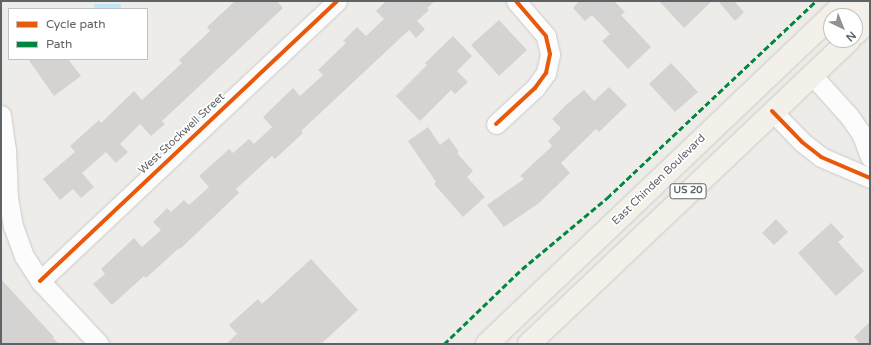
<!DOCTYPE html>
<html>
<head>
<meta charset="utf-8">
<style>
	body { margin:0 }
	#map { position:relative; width:871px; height:345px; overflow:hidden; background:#eeece9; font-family:"Varela Round",sans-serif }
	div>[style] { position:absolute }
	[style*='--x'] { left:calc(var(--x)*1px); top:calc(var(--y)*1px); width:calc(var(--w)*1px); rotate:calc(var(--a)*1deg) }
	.water>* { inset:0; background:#c0e7f5 }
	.building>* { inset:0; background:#d4d3d2 }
	.roads { filter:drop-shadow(0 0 1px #cacac9) drop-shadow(0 0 1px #cacac9) }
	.street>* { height:19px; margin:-9.5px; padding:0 9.5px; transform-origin:9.5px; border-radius:9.5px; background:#fcfcfc }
	.primary>* { height:22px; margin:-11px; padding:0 11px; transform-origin:11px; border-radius:11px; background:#f3efe9 }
	.quiet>* { height:3px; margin-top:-1.5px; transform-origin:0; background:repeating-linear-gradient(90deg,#00873e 0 6px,transparent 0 9px) }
	.cycleway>* { height:4px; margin:-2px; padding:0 2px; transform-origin:2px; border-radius:2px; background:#e8590c }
	span { translate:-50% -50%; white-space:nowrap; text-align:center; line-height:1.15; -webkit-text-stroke:3.5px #fff; paint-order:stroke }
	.shield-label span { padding:1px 3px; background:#fff; border:1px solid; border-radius:3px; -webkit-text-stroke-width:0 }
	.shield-label { font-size:10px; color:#5e6366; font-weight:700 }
	.street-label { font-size:11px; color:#5e6366 }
	.frame { position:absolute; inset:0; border:2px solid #5e6366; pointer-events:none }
	.legend { position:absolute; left:8px; top:8px; width:140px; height:52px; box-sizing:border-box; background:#fff; border:1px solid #bfc1c2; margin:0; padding:5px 7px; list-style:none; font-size:12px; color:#5e6366 }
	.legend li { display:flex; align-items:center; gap:8px; height:20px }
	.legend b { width:20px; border:1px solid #bfc1c2 }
	.north { position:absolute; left:823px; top:8px; width:40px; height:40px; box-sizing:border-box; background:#fff; border:1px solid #bfc1c2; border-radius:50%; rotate:137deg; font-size:11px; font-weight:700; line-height:16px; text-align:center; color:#5e6366 }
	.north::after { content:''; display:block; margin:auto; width:14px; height:18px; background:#909394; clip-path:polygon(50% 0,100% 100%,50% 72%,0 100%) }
</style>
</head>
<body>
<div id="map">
	<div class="water">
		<div style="clip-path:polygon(94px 4px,121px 4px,121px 9px,94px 9px)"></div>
	</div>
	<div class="building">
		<div style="clip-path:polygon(235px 1px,277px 1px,283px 8px,162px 121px,165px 124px,151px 136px,140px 124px,120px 144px,128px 152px,116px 163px,106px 152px,82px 173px,94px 187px,81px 198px,73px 189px,60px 200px,43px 179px,75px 152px,70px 146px,99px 120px,101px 123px,134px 91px,142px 100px,182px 63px,179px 60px,210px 31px,207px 27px)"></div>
		<div style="clip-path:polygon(386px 1px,435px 1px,427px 8px,429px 10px,417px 21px,425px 29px,416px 38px,409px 30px,301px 131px,303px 133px,275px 159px,272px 156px,236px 189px,239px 193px,180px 249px,179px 248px,146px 278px,144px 276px,112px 305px,93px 284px,105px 274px,101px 269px,134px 238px,142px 247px,161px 230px,153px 222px,167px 208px,171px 212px,184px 200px,189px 205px,209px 187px,199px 176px,229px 149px,233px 153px,249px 139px,254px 144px,272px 127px,263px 117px,293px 88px,300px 96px,323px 75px,318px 70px,346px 43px,343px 41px,357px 27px,366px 36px,384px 19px,376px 11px)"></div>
		<div style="clip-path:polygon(579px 1px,614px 1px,625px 12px,621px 15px,651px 47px,628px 69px,602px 41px,610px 34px,592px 15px,585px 21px,573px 8px)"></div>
		<div style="clip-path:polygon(659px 1px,712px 1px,684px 28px)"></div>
		<div style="clip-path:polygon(718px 1px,734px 1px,744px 12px,735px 21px)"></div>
		<div style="clip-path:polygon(499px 20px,527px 50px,499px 76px,471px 45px)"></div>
		<div style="clip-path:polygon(453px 36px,472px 56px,457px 71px,468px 82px,455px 94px,451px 90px,420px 121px,396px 96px,427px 65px,425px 63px)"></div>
		<div style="clip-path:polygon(28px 59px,68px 59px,81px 76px,54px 96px)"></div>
		<div style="clip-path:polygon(671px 63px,698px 92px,675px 112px,649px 84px)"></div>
		<div style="clip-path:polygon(609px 87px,627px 105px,599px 132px,596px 129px,561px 163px,570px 173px,539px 203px,504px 227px,487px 205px,524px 179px,520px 176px,552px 146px,548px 141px,561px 128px,552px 119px,566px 105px,584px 90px,594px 101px)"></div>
		<div style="clip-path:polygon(428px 127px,440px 145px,449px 138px,459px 152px,457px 153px,473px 171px,467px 177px,485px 197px,463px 217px,434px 184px,436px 182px,408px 141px)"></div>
		<div style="clip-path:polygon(776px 219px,788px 232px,774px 245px,762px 233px)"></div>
		<div style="clip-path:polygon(831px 223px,844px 237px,838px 242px,864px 271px,836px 296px,798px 253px)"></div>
		<div style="clip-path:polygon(311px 259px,358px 310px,321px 344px,226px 344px,237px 334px,229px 325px,258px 299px,262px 304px)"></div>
		<div style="clip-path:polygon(1px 279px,54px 337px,53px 338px,59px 344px,1px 344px)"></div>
		<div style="clip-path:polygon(870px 322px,870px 344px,860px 344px,854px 337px)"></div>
	</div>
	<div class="roads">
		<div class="street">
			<div style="--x:812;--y:75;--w:55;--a:47.9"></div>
			<div style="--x:849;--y:116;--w:21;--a:55"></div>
			<div style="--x:861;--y:133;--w:26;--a:69"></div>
			<div style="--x:772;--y:111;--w:43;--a:45.9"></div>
			<div style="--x:802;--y:142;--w:24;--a:38"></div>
			<div style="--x:821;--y:157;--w:53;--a:23.2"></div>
			<div style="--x:1;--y:115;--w:34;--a:82"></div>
			<div style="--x:6;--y:149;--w:49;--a:87.7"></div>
			<div style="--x:8;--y:198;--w:28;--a:80"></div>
			<div style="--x:13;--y:226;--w:32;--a:70"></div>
			<div style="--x:24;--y:256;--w:30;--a:57"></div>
			<div style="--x:40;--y:281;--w:86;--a:46.9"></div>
			<div style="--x:496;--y:124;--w:53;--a:-42.7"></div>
			<div style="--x:535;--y:88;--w:19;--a:-54"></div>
			<div style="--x:546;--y:73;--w:19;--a:-78"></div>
			<div style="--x:550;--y:54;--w:18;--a:-103"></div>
			<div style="--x:546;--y:36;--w:46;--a:-130.6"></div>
			<div style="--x:40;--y:281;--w:408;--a:-43.3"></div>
		</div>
		<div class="primary">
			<div style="--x:831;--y:16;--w:22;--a:-43"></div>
			<div style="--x:852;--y:16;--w:22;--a:-43"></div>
			<div style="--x:855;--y:34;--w:21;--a:-43"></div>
			<div style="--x:487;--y:344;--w:475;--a:-43.6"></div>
			<div style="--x:529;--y:344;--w:441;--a:-43.5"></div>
		</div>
	</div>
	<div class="quiet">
		<div style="--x:444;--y:344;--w:108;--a:-43.9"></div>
		<div style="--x:522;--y:269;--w:111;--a:-39.9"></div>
		<div style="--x:607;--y:198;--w:287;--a:-43.3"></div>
	</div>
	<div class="cycleway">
		<div style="--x:772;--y:111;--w:43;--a:45.9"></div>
		<div style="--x:802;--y:142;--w:24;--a:38"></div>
		<div style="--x:821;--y:157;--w:53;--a:23.2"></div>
		<div style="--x:496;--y:124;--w:53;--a:-42.7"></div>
		<div style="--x:535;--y:88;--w:19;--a:-54"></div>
		<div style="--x:546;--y:73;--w:19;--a:-78"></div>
		<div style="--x:550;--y:54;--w:18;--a:-103"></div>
		<div style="--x:546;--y:36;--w:46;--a:-130.6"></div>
		<div style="--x:40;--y:281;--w:408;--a:-43.3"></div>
	</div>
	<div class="shield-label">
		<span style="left:688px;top:191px">US 20</span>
	</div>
	<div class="street-label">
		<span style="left:182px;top:134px;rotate:-43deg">West Stockwell Street</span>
		<span style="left:659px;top:180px;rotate:-44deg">East Chinden Boulevard</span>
	</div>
	<div class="frame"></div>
	<ul class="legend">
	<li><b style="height:5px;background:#e8590c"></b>Cycle path</li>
	<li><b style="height:5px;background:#00873e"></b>Path</li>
	</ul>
	<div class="north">N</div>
</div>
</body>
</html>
